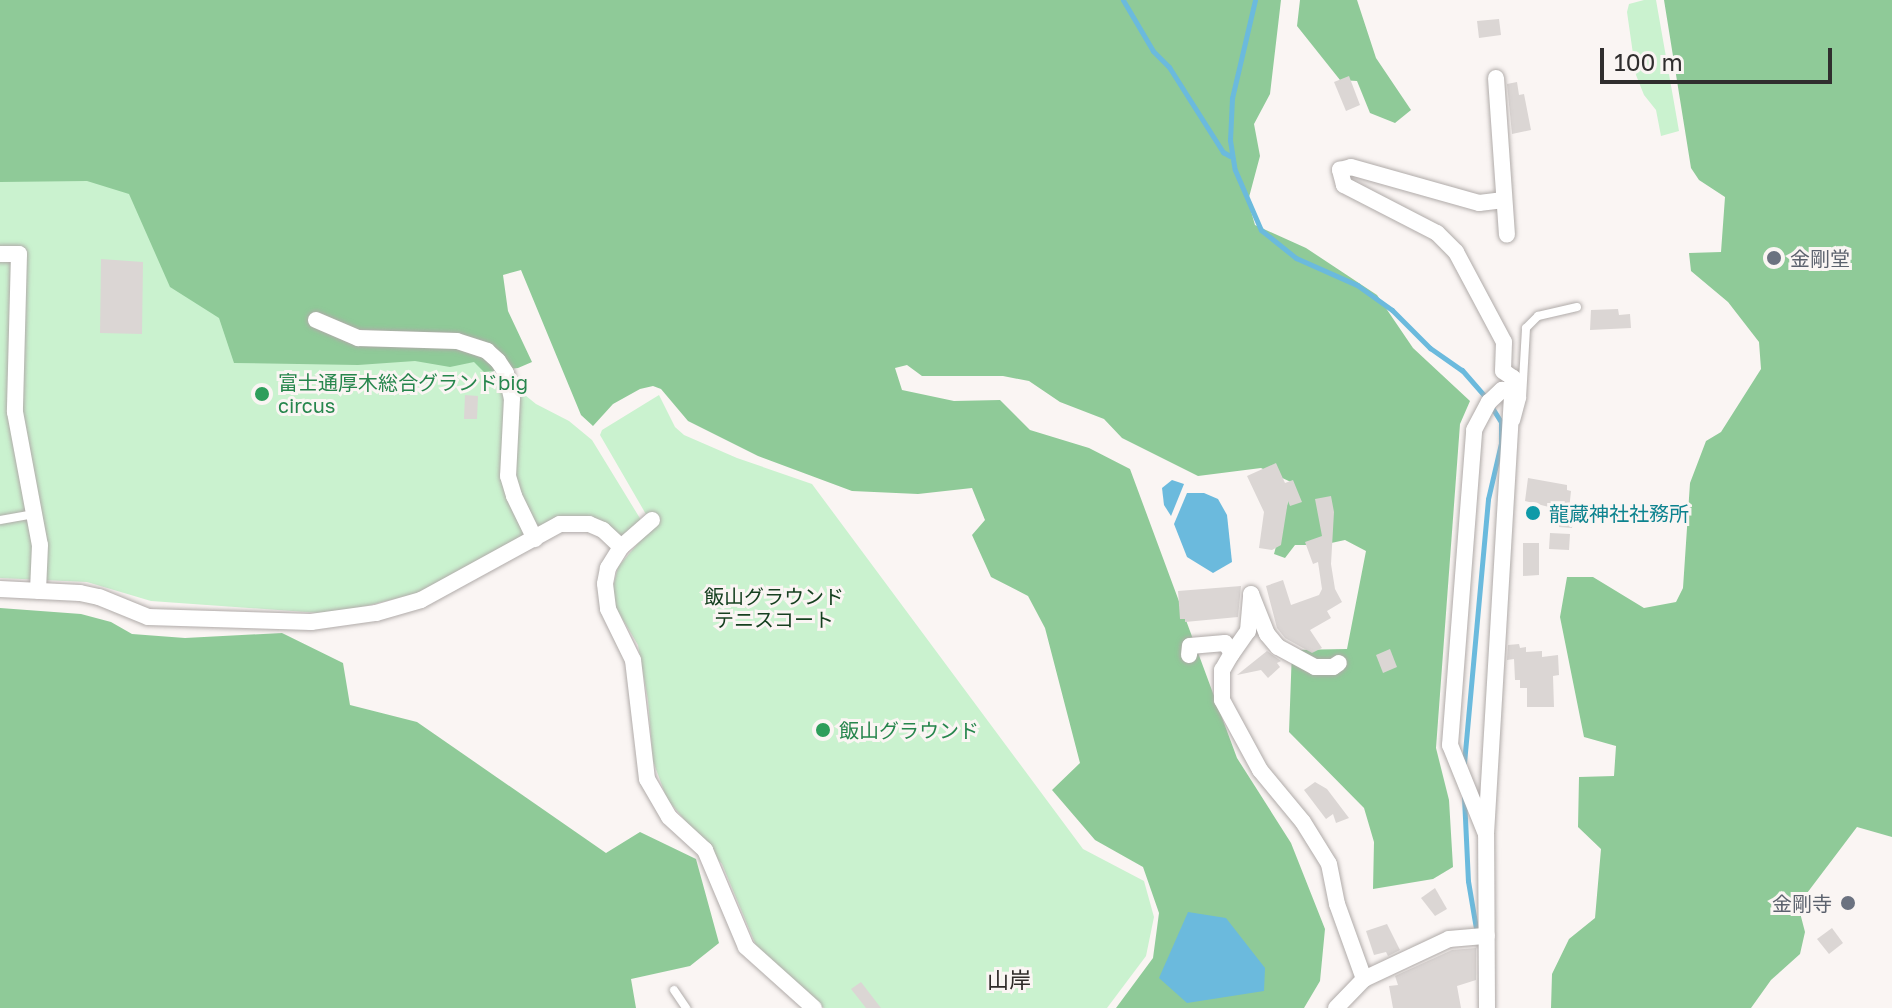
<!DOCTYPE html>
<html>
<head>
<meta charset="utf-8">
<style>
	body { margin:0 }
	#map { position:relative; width:1892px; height:1008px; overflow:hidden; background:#faf5f3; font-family:"Golos Text","Noto Sans JP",sans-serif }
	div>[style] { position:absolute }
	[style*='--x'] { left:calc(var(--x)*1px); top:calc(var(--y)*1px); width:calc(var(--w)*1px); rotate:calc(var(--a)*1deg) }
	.green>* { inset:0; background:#caf2cf }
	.forest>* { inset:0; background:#8fca98 }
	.water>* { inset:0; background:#6bbadd }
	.stream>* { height:5px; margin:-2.5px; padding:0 2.5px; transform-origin:2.5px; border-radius:2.5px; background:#6bbadd }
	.building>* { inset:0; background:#dbd6d4 }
	.roads { filter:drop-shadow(0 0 2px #b0aba9) drop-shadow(0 0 2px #b0aba9) }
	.lane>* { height:8px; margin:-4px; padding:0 4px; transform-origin:4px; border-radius:4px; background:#fff }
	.street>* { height:16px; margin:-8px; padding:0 8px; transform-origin:8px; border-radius:8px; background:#fff }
	.dots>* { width:22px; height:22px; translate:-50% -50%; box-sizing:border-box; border:4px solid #faf5f3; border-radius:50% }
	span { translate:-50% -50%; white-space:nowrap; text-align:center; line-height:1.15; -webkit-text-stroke:6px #faf5f3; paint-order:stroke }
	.worship-label { font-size:20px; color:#5b616d }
	.left { translate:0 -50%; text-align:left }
	.right { translate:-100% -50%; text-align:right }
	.leisure-label { font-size:20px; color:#27864d }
	.culture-label { font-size:20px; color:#0d838f }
	.park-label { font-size:20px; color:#164020 }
	.neighbourhood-label { font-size:22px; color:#2e2a28 }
	.scale { position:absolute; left:1600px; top:48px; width:232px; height:36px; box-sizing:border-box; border:4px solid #302e2e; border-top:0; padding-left:10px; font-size:24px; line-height:28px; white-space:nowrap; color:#302e2e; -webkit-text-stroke:6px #faf5f3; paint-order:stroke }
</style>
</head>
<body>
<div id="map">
	<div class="green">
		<div style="clip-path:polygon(1644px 0,1656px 0,1679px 131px,1661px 136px,1656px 110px,1644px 95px,1636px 75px,1627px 12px,1629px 4px)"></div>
		<div style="clip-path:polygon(0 164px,99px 166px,466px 347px,536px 404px,569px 421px,592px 440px,641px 520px,620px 538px,572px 517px,434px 589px,334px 614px,151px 601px,87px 582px,0 578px)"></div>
		<div style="clip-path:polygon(659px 395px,675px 427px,684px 435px,737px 458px,812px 484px,1083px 849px,1144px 881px,1154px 917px,1146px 956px,1107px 1008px,824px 1008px,760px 955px,722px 864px,667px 799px,653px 761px,648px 700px,638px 645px,616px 608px,613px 587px,618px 567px,656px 522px,647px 516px,600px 435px,602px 430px)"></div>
	</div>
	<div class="forest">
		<div style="clip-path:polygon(0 0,1281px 0,1270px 94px,1254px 124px,1260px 156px,1248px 201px,1255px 225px,1306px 248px,1377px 295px,1413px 348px,1470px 401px,1460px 424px,1436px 748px,1449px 800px,1453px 867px,1433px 879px,1373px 889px,1374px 842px,1364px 808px,1289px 732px,1292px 650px,1347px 649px,1366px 551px,1345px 540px,1322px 545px,1295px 545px,1285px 558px,1274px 554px,1293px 483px,1261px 468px,1198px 476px,1122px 438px,1104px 419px,1060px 402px,1029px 381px,1003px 376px,922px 376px,907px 365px,895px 368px,902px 390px,954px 401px,1000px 400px,1030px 430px,1089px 448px,1130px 469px,1237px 758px,1291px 843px,1325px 929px,1320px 981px,1304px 1008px,1116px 1008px,1153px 958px,1159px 913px,1143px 867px,1095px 840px,1052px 790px,1080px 763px,1045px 628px,1028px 596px,991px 577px,972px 535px,985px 520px,972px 488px,918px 494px,852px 491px,758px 456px,688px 421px,661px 389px,653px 386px,640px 389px,613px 404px,593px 426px,581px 415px,521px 270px,503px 275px,508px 311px,532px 362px,518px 368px,484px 372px,474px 362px,450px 367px,415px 361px,358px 365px,234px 363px,219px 318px,170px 287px,129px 194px,87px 181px,0 182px)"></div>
		<div style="clip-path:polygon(1300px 0,1357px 0,1376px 58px,1411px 110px,1395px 123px,1370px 113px,1357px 81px,1340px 80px,1297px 26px)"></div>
		<div style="clip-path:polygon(1664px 0,1892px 0,1892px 837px,1857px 827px,1798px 905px,1805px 932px,1800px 954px,1771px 980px,1751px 1008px,1551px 1008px,1552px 974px,1569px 939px,1595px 918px,1601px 849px,1578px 827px,1579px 777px,1614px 776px,1616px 746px,1584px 737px,1560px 617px,1567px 577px,1593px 577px,1644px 608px,1676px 602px,1683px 588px,1690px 483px,1706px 441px,1721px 432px,1761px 369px,1759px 342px,1728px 302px,1691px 271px,1689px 253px,1721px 252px,1725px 197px,1699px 180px,1691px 168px)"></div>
		<div style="clip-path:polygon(0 608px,81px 614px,111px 622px,132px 634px,185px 638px,282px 633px,343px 663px,350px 705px,417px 722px,606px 853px,640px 832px,696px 859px,719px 943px,690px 966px,631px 979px,636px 1008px,0 1008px)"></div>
	</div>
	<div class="water">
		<div style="clip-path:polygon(1172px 480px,1184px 484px,1171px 516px,1164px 505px,1162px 488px)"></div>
		<div style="clip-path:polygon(1187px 493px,1204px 493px,1218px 499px,1227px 515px,1232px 562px,1213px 573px,1187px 557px,1174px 524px)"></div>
		<div style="clip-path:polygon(1188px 912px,1226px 918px,1265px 968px,1264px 991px,1187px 1003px,1159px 978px)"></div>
	</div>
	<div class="stream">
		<div style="--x:1123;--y:0;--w:59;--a:59.5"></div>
		<div style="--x:1153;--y:51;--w:23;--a:45"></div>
		<div style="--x:1169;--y:67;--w:101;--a:57.6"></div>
		<div style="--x:1223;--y:152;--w:8;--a:30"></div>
		<div style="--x:1255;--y:0;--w:101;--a:103.2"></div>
		<div style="--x:1232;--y:98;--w:42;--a:92.7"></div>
		<div style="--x:1230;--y:140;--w:30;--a:81"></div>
		<div style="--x:1235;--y:170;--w:65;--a:66.6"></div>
		<div style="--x:1261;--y:230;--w:45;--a:38.7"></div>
		<div style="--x:1296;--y:258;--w:67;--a:23.9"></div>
		<div style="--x:1357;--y:285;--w:43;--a:35.5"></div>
		<div style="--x:1392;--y:310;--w:54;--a:45"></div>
		<div style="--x:1430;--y:348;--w:39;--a:35"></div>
		<div style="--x:1462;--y:370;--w:37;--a:49"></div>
		<div style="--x:1464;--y:763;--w:265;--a:-84.8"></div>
		<div style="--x:1488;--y:499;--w:57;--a:-76.9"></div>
		<div style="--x:1501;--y:443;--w:21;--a:-90"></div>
		<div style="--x:1501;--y:422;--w:19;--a:-122"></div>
		<div style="--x:1464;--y:797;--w:84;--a:87.3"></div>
		<div style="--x:1468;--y:881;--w:54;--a:80.4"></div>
	</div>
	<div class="building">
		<div style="clip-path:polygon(1499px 19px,1501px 35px,1479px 38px,1477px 21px)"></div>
		<div style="clip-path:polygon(1349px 76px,1360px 105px,1346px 111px,1334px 82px)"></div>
		<div style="clip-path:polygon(1517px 82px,1519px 95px,1524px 94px,1531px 130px,1512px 134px,1507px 84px)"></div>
		<div style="clip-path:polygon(101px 259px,143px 262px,142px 334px,100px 333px)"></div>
		<div style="clip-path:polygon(1618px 309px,1619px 315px,1630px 314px,1631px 328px,1590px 330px,1591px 310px)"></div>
		<div style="clip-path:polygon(465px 395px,478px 396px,477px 419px,464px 419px)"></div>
		<div style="clip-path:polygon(1276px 463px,1285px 483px,1293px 480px,1302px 502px,1290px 506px,1288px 501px,1281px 545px,1272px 550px,1259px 548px,1264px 512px,1247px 476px)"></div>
		<div style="clip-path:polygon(1528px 478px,1567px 485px,1567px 490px,1571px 491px,1569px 510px,1574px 510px,1572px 528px,1559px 527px,1561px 510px,1525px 501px)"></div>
		<div style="clip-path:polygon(1331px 496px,1334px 512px,1331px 564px,1335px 589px,1342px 602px,1327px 611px,1331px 618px,1310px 630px,1322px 648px,1312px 653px,1285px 638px,1277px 628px,1266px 586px,1283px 580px,1291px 605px,1319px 595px,1322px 589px,1318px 562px,1313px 564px,1305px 542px,1322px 536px,1315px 499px)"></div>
		<div style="clip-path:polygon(1550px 533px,1570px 534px,1569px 550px,1549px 549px)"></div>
		<div style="clip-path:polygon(1523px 543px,1539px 543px,1539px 575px,1523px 576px)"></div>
		<div style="clip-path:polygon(1241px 586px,1238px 617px,1185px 622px,1185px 619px,1180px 619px,1178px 591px)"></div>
		<div style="clip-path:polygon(1519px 644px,1520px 648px,1526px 647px,1526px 652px,1542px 651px,1542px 657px,1558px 655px,1559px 675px,1553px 676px,1554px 707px,1527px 707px,1527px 688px,1520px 688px,1520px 680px,1515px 680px,1514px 659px,1507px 660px,1508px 645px)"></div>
		<div style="clip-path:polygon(1390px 649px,1397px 667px,1383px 673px,1376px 655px)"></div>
		<div style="clip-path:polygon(1267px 651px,1281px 661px,1277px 663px,1280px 667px,1268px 678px,1261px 670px,1237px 675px)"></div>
		<div style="clip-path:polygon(1315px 782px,1327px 789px,1349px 818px,1336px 823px,1333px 814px,1326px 819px,1304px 790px)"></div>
		<div style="clip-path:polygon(1435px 888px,1447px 909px,1435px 916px,1421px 898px)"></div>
		<div style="clip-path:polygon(1387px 924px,1400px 950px,1388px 956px,1386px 952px,1374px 955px,1366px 931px)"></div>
		<div style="clip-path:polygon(1832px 928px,1843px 943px,1829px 954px,1817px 939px)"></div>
		<div style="clip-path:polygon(1476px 948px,1476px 980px,1457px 986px,1461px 1008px,1393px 1008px,1389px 986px,1398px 985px,1395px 976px,1452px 950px)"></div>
		<div style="clip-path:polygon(861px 982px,881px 1008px,866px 1008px,851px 989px)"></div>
	</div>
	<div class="roads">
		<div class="lane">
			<div style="--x:1516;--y:421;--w:24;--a:-75"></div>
			<div style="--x:1522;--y:398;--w:70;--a:-86.7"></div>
			<div style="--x:1526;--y:328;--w:17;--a:-45"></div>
			<div style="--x:1538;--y:316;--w:40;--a:-13"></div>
			<div style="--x:0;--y:520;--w:35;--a:-10"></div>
			<div style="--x:674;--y:990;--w:22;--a:56"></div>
		</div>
		<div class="street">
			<div style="--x:1496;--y:78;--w:157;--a:86"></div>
			<div style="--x:0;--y:254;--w:19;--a:0"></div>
			<div style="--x:19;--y:254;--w:158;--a:91.5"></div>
			<div style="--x:15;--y:412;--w:135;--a:79.4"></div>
			<div style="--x:40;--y:545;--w:46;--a:92.5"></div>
			<div style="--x:316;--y:320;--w:46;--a:23.2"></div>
			<div style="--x:358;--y:338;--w:99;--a:1.7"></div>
			<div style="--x:457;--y:341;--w:32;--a:18"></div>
			<div style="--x:487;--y:351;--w:15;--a:42"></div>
			<div style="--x:498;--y:361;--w:14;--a:56"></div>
			<div style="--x:506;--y:373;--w:26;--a:77"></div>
			<div style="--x:512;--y:398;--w:78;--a:92.9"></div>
			<div style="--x:508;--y:476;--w:21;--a:73"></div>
			<div style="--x:514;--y:496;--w:48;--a:64"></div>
			<div style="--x:652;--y:520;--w:41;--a:138.9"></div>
			<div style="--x:621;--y:547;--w:25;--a:122"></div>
			<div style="--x:608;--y:568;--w:16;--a:101"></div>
			<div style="--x:605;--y:584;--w:25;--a:83"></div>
			<div style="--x:608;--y:609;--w:57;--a:63.9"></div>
			<div style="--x:633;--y:660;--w:120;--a:83.3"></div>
			<div style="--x:647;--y:779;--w:44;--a:59.9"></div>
			<div style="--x:669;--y:817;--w:49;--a:42.5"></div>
			<div style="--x:705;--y:850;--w:105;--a:67.1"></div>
			<div style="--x:746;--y:947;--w:91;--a:41.9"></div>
			<div style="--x:0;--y:589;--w:80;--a:2.9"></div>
			<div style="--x:80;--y:593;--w:19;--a:12"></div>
			<div style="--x:99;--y:597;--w:53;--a:22.2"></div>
			<div style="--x:148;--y:617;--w:163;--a:1.8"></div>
			<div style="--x:311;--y:622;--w:66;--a:-7.9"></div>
			<div style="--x:376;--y:613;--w:47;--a:-16.1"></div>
			<div style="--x:421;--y:600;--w:158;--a:-28.7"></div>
			<div style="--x:560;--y:524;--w:29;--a:0"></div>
			<div style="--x:589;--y:524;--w:15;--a:23"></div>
			<div style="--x:603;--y:530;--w:25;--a:43"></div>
			<div style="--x:1189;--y:655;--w:9;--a:-84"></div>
			<div style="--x:1190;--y:646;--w:35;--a:-5"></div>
			<div style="--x:1225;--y:643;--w:12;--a:55"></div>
			<div style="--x:1232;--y:653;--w:20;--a:120"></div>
			<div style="--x:1222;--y:670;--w:30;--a:90"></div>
			<div style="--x:1222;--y:700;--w:80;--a:61.5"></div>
			<div style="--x:1260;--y:770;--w:67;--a:50.4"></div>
			<div style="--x:1303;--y:822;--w:49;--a:58.2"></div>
			<div style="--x:1329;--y:864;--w:41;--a:78.7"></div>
			<div style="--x:1337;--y:904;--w:80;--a:70.2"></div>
			<div style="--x:1231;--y:655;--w:29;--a:-55"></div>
			<div style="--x:1248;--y:631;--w:37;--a:-85"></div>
			<div style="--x:1251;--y:594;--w:43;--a:68.2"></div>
			<div style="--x:1267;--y:634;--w:17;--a:50"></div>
			<div style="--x:1278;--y:647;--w:42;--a:28.4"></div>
			<div style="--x:1315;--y:667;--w:18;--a:0"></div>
			<div style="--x:1333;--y:667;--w:7;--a:-34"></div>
			<div style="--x:1486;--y:834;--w:457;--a:-86.6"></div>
			<div style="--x:1513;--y:378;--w:12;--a:-145"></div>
			<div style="--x:1503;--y:371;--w:29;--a:-88"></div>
			<div style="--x:1504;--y:342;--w:102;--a:-118.1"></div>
			<div style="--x:1456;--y:252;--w:27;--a:-135"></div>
			<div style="--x:1437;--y:233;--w:105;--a:-152.7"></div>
			<div style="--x:1344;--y:185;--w:16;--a:-105"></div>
			<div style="--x:1340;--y:170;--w:11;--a:-15"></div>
			<div style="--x:1351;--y:167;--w:133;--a:15.7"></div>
			<div style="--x:1479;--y:203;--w:25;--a:-7"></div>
			<div style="--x:1336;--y:1008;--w:40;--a:-46"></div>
			<div style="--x:1364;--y:979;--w:94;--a:-25.2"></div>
			<div style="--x:1449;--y:939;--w:38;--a:-5"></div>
			<div style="--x:1487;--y:1008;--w:174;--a:-90.3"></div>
			<div style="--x:1486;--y:834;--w:96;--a:-112"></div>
			<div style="--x:1450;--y:745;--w:316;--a:-85.6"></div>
			<div style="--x:1474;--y:430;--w:32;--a:-62"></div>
			<div style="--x:1489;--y:402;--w:18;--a:-43"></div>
			<div style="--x:1502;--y:390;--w:11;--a:10"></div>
		</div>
	</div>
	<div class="dots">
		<div style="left:1774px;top:258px;background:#6b7280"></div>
		<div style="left:262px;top:394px;background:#2e9e5b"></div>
		<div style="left:1533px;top:513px;background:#0f9aa8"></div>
		<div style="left:823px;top:730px;background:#2e9e5b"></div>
		<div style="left:1848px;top:903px;background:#6b7280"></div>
	</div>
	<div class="worship-label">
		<span class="left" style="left:1790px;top:258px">金剛堂</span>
		<span class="right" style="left:1832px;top:903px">金剛寺</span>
	</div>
	<div class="leisure-label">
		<span class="left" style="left:278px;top:394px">富士通厚木総合グランドbig<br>circus</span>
		<span class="left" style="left:839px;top:730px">飯山グラウンド</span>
	</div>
	<div class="culture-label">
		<span class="left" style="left:1549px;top:513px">龍蔵神社社務所</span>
	</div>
	<div class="park-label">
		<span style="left:774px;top:608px">飯山グラウンド<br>テニスコート</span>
	</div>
	<div class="neighbourhood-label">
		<span style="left:1009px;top:980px">山岸</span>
	</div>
	<div class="scale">100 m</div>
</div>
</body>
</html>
